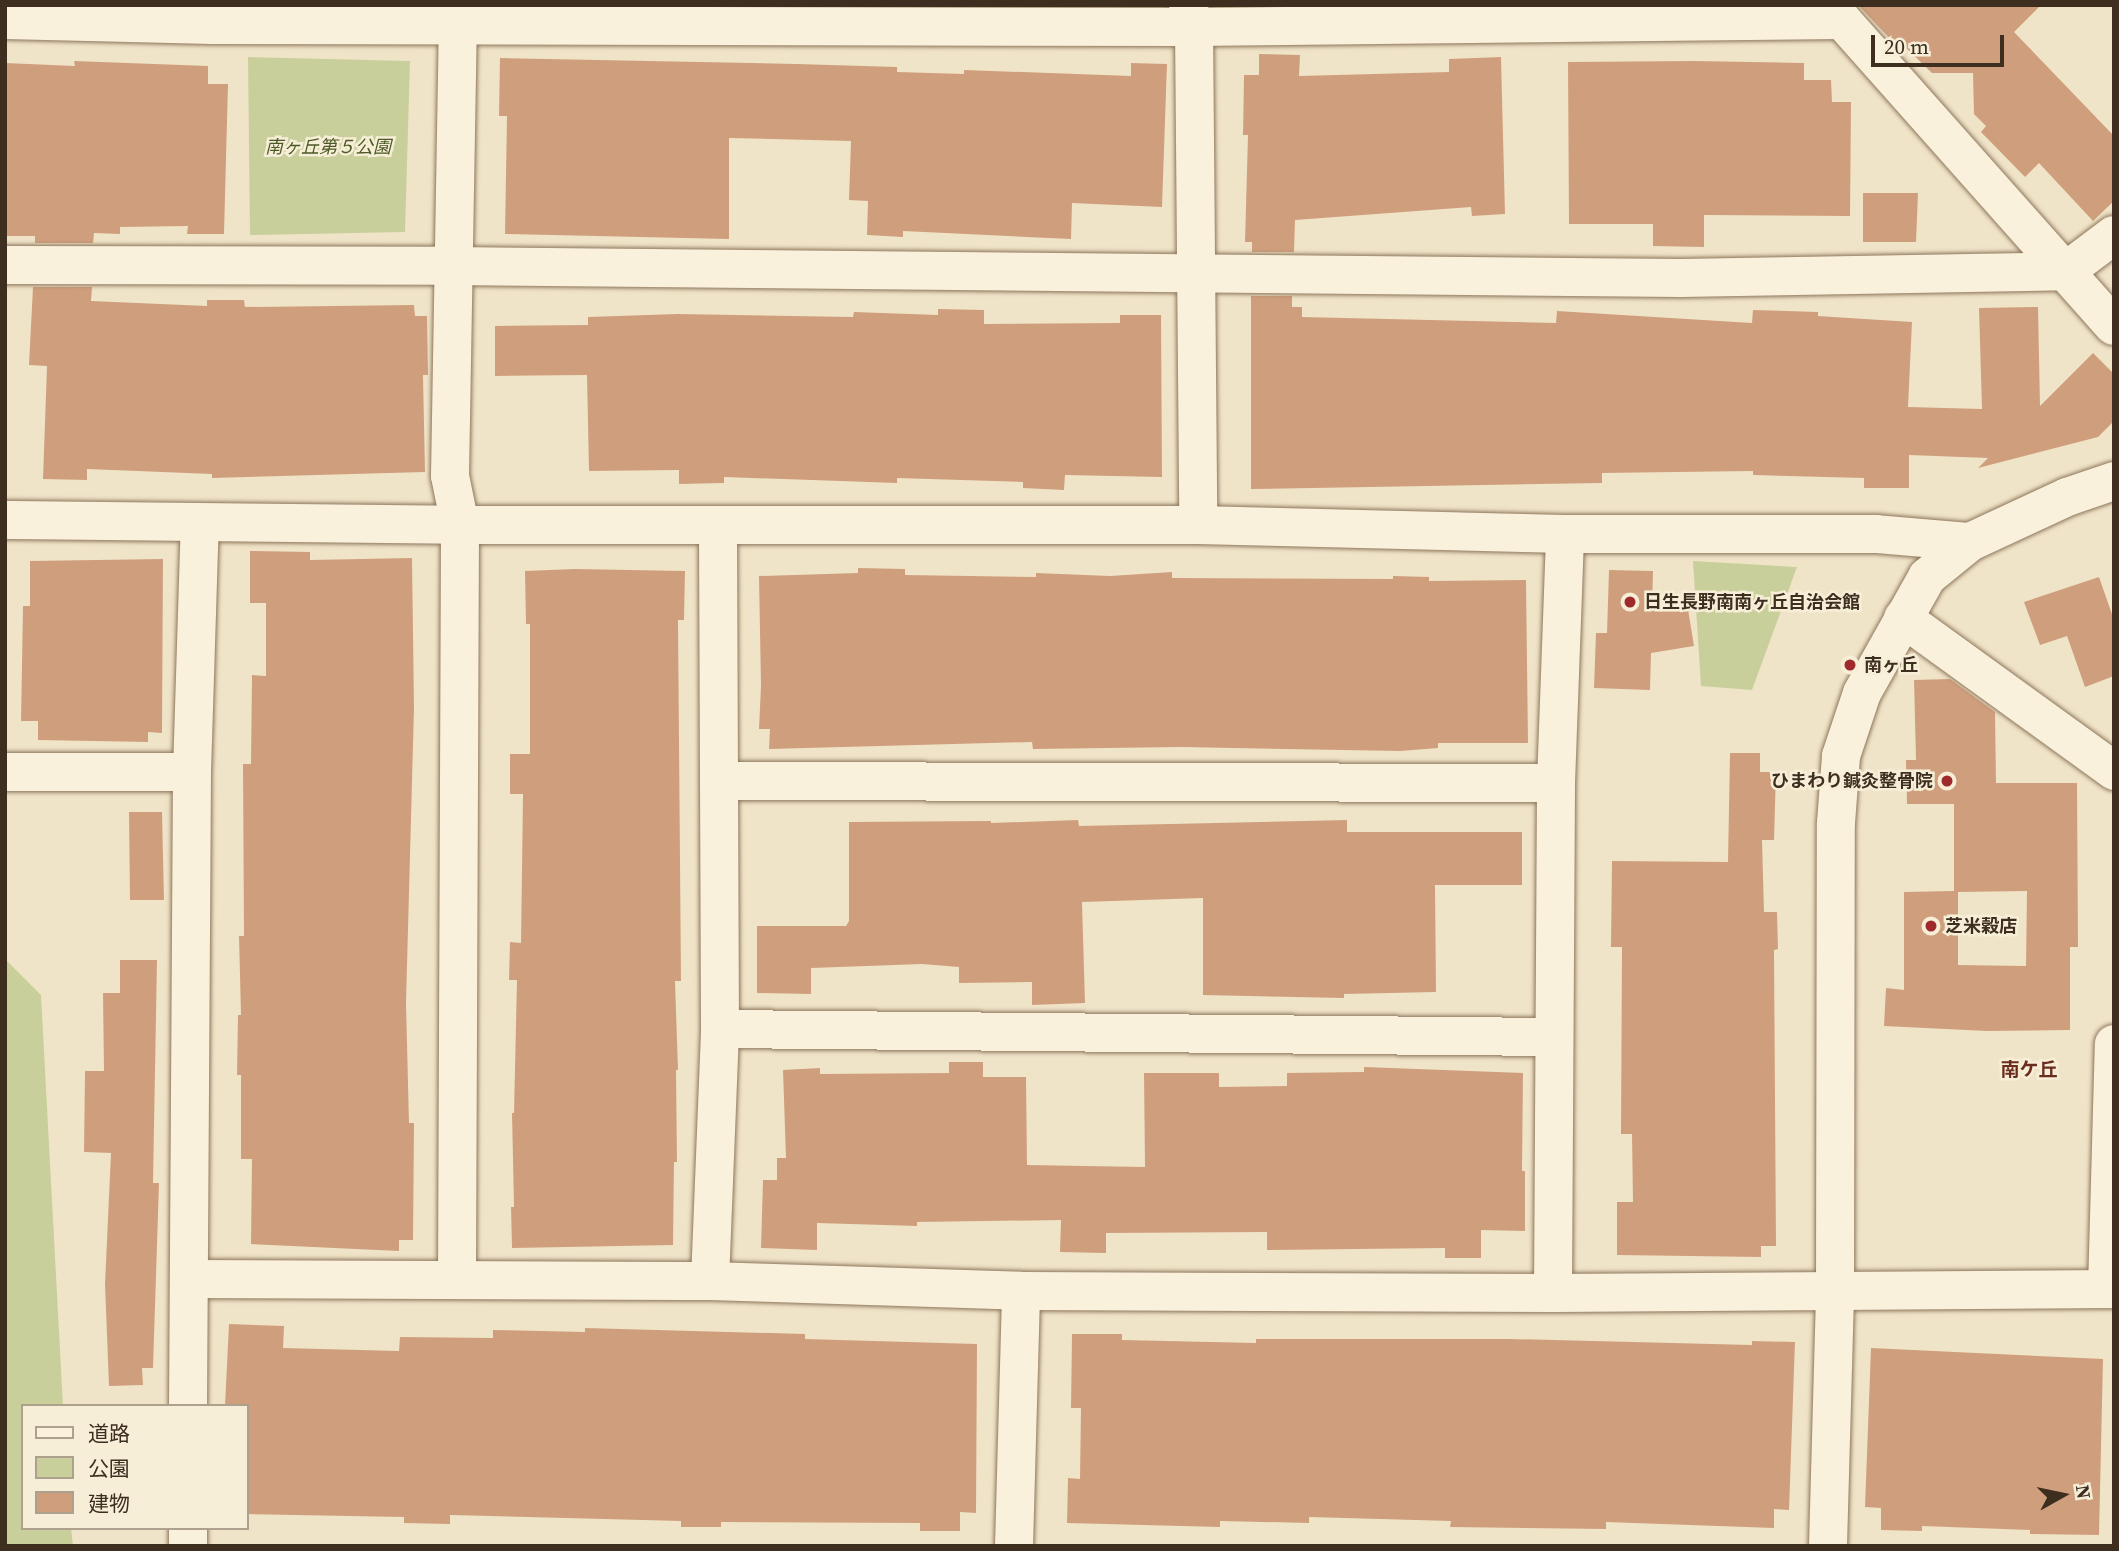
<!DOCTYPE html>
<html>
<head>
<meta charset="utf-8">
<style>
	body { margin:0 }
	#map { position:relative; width:2119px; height:1551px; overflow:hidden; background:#f0e4c8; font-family:"Source Serif 4","Noto Sans JP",serif }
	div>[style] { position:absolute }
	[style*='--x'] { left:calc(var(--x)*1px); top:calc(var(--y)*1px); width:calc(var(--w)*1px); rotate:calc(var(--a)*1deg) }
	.green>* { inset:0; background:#c9cf9b }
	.building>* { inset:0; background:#cf9f7d }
	.roads { filter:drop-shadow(0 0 2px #8d765c) drop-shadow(0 0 2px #8d765c) }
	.minor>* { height:38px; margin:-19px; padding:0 19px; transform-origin:19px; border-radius:19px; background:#faf1dc }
	.tertiary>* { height:38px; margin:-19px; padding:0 19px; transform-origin:19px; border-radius:19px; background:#faf1dc }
	.dots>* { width:19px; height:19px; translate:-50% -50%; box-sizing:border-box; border:4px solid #f7eed8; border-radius:50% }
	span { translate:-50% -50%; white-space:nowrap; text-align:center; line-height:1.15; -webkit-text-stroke:5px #f7eed8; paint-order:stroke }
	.park-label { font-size:18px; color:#4d5a26; font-style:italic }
	.poi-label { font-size:18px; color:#3d2e20; font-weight:700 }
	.left { translate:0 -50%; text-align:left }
	.right { translate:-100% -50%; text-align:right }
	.neighbourhood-label { font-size:19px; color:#6b2e1e; font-weight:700 }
	.frame { position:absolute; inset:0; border:7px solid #3d2e20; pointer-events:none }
	.legend { position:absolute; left:21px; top:1404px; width:228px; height:126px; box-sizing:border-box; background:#f7eed8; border:2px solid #ada18e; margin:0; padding:9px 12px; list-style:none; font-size:21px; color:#3d2e20 }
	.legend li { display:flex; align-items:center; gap:14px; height:35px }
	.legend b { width:35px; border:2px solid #ada18e }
	.north { position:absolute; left:2028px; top:1460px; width:70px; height:70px; -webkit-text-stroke:5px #f7eed8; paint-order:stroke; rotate:81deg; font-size:19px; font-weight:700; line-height:28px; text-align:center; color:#3d2e20 }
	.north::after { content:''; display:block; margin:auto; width:24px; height:32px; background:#3d2e20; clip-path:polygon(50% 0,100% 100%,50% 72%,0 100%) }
	.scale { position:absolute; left:1871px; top:35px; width:133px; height:32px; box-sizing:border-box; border:4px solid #3d2e20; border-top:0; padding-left:9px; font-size:21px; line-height:24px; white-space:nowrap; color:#3d2e20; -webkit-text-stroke:5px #f7eed8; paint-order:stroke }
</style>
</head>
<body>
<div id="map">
	<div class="green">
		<div style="clip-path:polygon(248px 57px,410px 61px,405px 232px,250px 235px)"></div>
		<div style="clip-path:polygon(1693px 561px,1797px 567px,1752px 690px,1701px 686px)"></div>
		<div style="clip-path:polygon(5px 959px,41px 995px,63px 1406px,23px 1406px,23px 1528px,71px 1528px,73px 1546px,5px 1546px)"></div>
	</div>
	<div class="building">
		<div style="clip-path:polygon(1858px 5px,2041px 5px,2014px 32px,2114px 136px,2114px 201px,2093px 221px,2039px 163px,2025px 177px,1981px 132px,1986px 126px,1974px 114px,1973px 73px,1932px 73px,1901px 43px,1897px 46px)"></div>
		<div style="clip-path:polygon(1259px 54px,1300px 55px,1299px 76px,1449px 72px,1449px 59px,1501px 57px,1505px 214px,1472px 216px,1471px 207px,1295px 220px,1294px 252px,1252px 252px,1252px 242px,1245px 242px,1248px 135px,1243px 135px,1244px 75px,1259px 75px)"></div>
		<div style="clip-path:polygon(500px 58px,797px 64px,897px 67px,897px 72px,964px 74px,964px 70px,1131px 76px,1131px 63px,1167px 64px,1162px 207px,1072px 203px,1071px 239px,903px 231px,903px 237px,867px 235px,868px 201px,849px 200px,851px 141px,729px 138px,729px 239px,505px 234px,507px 116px,499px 116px)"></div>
		<div style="clip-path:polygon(74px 61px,208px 66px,208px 84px,228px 84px,224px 234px,187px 234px,188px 226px,120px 227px,120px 234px,94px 233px,93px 243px,35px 243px,35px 236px,5px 236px,5px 63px,75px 66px)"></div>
		<div style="clip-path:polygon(1694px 61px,1804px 63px,1804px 80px,1831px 80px,1832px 102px,1851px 102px,1850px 216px,1704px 215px,1704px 247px,1653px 246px,1653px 224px,1569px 224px,1568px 62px)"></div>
		<div style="clip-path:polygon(1863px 193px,1918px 193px,1916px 242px,1863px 242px)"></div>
		<div style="clip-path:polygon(33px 287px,92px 287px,91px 301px,207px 306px,207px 300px,244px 300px,245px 307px,414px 305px,415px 316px,427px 316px,428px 375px,423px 375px,425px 472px,212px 478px,212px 474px,87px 469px,87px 480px,43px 479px,47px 366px,29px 365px)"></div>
		<div style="clip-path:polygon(1251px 296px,1292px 296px,1292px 307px,1302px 307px,1302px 317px,1556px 323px,1557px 311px,1752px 323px,1753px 310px,1818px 312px,1818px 316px,1912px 322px,1908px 407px,1982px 409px,1979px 308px,2038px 307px,2040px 406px,2093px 353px,2114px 374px,2114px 421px,2098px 437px,1978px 468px,1988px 458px,1909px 455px,1909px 488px,1864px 488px,1864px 478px,1753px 475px,1753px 471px,1602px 473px,1602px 483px,1251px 489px)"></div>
		<div style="clip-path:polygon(938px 309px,984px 310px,984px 324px,1120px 323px,1120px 315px,1161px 315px,1162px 477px,1065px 475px,1064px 490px,1023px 488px,1023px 482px,897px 478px,897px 483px,724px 477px,724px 483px,679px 484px,679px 470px,589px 471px,587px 375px,495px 376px,495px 326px,588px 325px,588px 317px,678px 314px,853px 317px,854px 312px,938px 315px)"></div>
		<div style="clip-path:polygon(250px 551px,310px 552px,310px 560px,412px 558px,414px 708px,406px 1003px,409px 1123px,414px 1123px,413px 1240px,399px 1240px,399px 1251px,251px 1244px,252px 1159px,241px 1159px,241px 1075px,237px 1075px,238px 1015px,241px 1015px,239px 936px,244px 936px,243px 764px,251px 764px,252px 675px,266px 676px,266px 603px,250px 603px)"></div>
		<div style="clip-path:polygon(163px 559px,162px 733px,148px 732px,148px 742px,38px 740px,38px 721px,21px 721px,23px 606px,30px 606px,30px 561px)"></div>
		<div style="clip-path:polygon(858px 568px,905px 569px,905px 575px,1036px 577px,1036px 573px,1110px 576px,1172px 572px,1172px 578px,1393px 579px,1393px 576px,1429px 577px,1429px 581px,1526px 580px,1528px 743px,1438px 743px,1438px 748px,1400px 751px,1181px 747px,1033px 749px,1032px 742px,769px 749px,770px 729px,759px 729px,761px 686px,759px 576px,858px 573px)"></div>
		<div style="clip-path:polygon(575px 569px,685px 571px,684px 620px,678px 620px,681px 981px,675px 981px,678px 1070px,676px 1070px,677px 1162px,674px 1162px,673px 1245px,512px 1248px,511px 1207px,514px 1207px,512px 1113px,514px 1113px,517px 980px,509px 980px,510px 942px,521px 943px,523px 794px,510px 794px,510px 754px,530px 754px,530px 624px,526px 624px,525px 571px)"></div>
		<div style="clip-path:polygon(1609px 570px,1653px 571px,1652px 608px,1687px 603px,1694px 646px,1651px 653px,1650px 690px,1594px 688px,1596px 633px,1607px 633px)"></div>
		<div style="clip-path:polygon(2099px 577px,2114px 620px,2114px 676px,2085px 687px,2067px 636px,2040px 645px,2024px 602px)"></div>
		<div style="clip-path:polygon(evenodd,1950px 679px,1995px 712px,1996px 783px,2077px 783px,2078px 947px,2070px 947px,2070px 1030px,1987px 1031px,1884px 1026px,1886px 988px,1904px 990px,1904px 892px,1954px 891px,1954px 804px,1907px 804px,1906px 760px,1916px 760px,1914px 680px,1950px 679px,2027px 891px,2026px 966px,1958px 965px,1958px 892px,2027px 891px)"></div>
		<div style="clip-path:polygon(1730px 753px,1760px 753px,1760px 772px,1776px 772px,1774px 840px,1762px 840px,1764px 912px,1777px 912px,1778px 949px,1774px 950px,1776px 1246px,1761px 1246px,1761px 1257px,1617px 1255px,1617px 1202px,1633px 1202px,1632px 1134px,1621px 1134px,1622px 947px,1611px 947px,1612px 861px,1728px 862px)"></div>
		<div style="clip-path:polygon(129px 812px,162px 812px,164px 900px,130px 900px)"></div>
		<div style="clip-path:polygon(1078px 820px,1079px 826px,1347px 820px,1347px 832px,1522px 832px,1522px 885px,1435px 885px,1436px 992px,1344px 994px,1344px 998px,1203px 995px,1203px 898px,1082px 902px,1085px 1003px,1032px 1005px,1032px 982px,959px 983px,959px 967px,922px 964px,811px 968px,811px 994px,757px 993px,757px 926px,846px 926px,849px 921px,849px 822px,991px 821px,991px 823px)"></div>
		<div style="clip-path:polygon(120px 960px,157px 960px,153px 1183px,159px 1183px,153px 1368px,142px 1368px,143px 1385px,109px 1386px,105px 1284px,111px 1153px,84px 1152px,85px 1071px,104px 1071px,103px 993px,120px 993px)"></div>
		<div style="clip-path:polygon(949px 1062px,983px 1062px,983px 1077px,1026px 1077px,1027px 1165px,1145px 1167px,1144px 1073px,1219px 1073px,1219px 1087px,1287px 1086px,1287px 1073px,1364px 1072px,1364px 1067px,1523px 1073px,1522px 1171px,1525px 1171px,1525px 1231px,1481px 1230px,1481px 1258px,1445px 1258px,1445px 1248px,1267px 1250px,1267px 1232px,1106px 1233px,1106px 1253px,1060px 1252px,1061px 1220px,917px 1222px,917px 1226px,817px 1223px,817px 1250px,761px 1248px,763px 1180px,777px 1180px,777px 1158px,786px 1158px,783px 1070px,820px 1068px,820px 1074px,949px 1073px)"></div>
		<div style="clip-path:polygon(229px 1324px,284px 1326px,283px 1348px,399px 1351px,400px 1337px,493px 1338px,493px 1330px,585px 1332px,585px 1328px,805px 1334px,805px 1339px,977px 1344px,976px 1513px,960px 1512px,960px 1531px,920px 1531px,920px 1523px,721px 1522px,721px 1527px,681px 1527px,681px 1521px,450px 1515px,450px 1524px,404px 1523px,404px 1517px,247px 1514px,247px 1406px,225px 1406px)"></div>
		<div style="clip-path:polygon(1072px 1334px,1122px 1334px,1122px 1340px,1256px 1343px,1256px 1339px,1510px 1339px,1752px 1345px,1752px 1341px,1795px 1342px,1789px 1510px,1774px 1509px,1774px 1528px,1606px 1522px,1606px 1529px,1450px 1527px,1451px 1521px,1309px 1517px,1309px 1523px,1220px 1521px,1220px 1527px,1067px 1523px,1068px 1478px,1080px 1479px,1081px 1408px,1071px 1408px)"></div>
		<div style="clip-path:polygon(1871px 1348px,2103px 1359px,2099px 1535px,2030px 1534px,2030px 1530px,1922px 1526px,1922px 1531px,1881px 1530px,1881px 1508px,1865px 1507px)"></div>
	</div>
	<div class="roads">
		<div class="minor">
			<div style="--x:1188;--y:5;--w:23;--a:75"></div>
			<div style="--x:1194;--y:27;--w:498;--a:89.5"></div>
			<div style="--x:5;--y:20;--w:207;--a:1.4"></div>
			<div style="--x:212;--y:25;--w:982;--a:0.12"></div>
			<div style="--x:1194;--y:27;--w:648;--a:-0.62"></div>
			<div style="--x:1842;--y:20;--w:409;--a:48.4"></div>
			<div style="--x:5;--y:265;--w:447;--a:0.1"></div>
			<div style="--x:452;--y:266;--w:1229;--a:0.56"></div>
			<div style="--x:1681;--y:278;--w:385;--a:-1"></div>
			<div style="--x:2066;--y:271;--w:60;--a:-36.9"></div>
			<div style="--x:5;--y:520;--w:455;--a:0.6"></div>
			<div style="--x:460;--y:525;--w:50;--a:-101.5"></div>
			<div style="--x:450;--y:476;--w:471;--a:-89"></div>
			<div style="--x:1903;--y:618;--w:261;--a:35.9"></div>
			<div style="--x:5;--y:772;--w:187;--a:0"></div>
			<div style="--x:192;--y:772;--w:634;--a:90.36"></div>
			<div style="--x:192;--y:772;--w:248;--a:-88.2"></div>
			<div style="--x:719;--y:781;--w:837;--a:0.14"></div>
			<div style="--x:720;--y:1029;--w:833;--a:0.55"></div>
			<div style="--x:710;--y:1281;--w:252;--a:-87.7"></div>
			<div style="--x:720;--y:1029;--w:504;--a:-90.23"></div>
			<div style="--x:2107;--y:1289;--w:245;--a:-88.4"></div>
			<div style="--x:1553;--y:1293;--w:510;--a:-89.66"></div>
			<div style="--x:1556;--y:783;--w:249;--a:-87.9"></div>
			<div style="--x:188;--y:1528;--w:18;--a:90"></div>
			<div style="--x:1014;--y:1546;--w:255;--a:-88.4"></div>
			<div style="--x:1828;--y:1546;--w:256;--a:-88.4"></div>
		</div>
		<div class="tertiary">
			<div style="--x:457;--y:1278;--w:753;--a:-89.77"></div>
			<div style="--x:460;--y:525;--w:738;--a:0"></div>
			<div style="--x:1198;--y:525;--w:367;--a:1.4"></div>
			<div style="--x:1565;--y:534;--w:311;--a:0"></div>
			<div style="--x:1876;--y:534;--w:94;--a:4.9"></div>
			<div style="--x:189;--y:1279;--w:521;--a:0.22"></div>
			<div style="--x:710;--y:1281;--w:311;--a:1.8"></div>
			<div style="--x:1021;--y:1291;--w:532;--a:0.22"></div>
			<div style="--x:1553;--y:1293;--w:561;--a:-0.41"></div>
			<div style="--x:1835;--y:1290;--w:467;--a:-89.9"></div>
			<div style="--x:1836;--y:823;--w:67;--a:-85.7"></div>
			<div style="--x:1841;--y:756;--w:66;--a:-71.6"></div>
			<div style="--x:1862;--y:693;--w:133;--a:-60.7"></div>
			<div style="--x:1927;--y:577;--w:55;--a:-39.1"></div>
			<div style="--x:1970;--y:542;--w:107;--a:-24.9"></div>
			<div style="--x:2067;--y:497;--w:50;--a:-18.8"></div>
		</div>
	</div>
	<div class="dots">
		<div style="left:1630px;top:602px;background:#9e2a2b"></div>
		<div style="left:1850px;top:665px;background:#9e2a2b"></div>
		<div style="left:1947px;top:781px;background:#9e2a2b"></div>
		<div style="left:1931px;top:926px;background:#9e2a2b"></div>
	</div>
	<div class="park-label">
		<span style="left:328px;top:147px">南ヶ丘第５公園</span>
	</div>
	<div class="poi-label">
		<span class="left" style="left:1644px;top:602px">日生長野南南ヶ丘自治会館</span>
		<span class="left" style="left:1864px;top:665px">南ヶ丘</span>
		<span class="right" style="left:1933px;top:781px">ひまわり鍼灸整骨院</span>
		<span class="left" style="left:1945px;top:926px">芝米穀店</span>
	</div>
	<div class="neighbourhood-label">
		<span style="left:2029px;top:1070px">南ケ丘</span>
	</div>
	<div class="frame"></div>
	<ul class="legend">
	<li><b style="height:9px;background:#faf1dc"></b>道路</li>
	<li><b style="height:19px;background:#c9cf9b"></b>公園</li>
	<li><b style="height:19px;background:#cf9f7d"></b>建物</li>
	</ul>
	<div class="north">N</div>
	<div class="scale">20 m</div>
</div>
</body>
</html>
